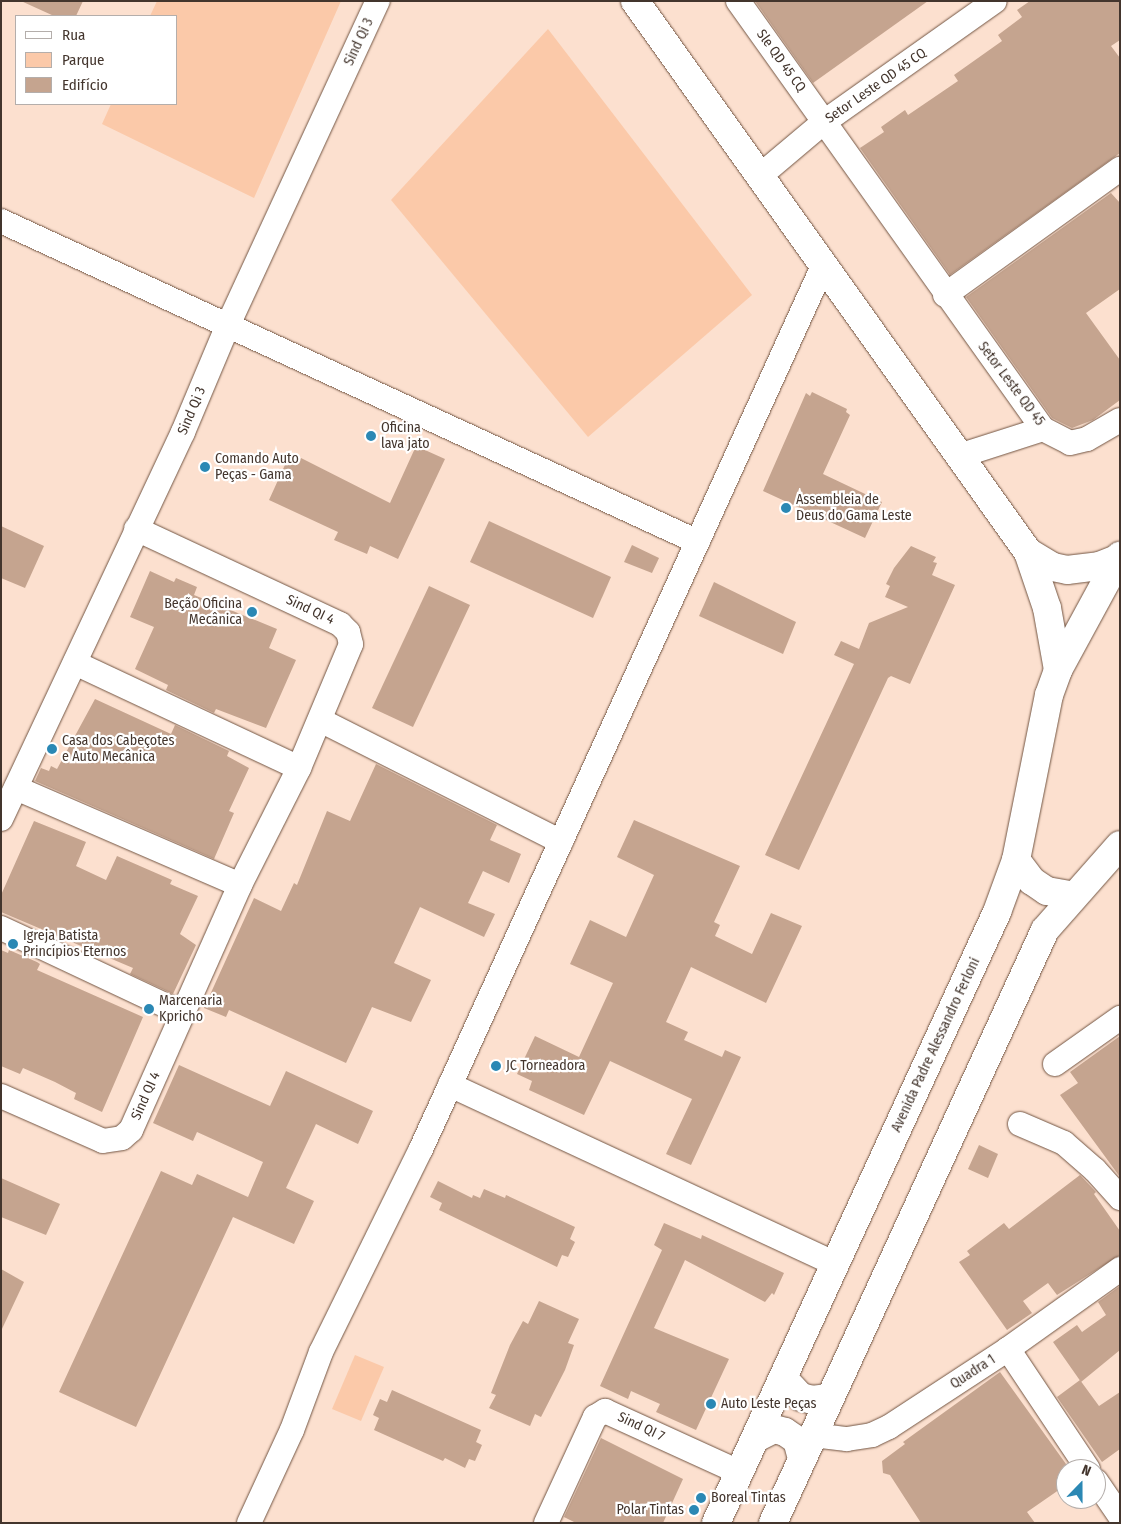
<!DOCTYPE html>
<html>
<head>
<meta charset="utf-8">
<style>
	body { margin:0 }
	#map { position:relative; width:1121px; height:1524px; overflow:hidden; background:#fce0cf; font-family:"Fira Sans Condensed",sans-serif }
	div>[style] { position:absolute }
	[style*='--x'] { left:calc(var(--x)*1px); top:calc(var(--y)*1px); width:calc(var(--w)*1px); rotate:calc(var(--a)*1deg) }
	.green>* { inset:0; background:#fbc9a9 }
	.building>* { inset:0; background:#c5a48f }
	.roads { filter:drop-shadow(0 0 1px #725543) drop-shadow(0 0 1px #725543) }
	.street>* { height:24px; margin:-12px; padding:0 12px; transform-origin:12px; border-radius:12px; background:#fff }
	.secondary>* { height:28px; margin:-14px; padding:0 14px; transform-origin:14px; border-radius:14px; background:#fff }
	.dots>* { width:14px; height:14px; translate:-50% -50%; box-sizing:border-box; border:2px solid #fff; border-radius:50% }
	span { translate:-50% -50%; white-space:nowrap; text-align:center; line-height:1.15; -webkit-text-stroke:4.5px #fff; paint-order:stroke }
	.street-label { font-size:14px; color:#43352d }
	.poi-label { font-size:14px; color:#43352d }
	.left { translate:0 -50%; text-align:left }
	.right { translate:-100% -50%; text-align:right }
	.frame { position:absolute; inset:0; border:2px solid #43352d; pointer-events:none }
	.legend { position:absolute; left:15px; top:15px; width:162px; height:90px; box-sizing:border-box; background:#fff; border:1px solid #b4aeab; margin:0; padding:6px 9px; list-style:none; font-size:15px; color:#43352d }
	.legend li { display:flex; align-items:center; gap:10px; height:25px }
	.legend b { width:25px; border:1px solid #b4aeab }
	.north { position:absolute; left:1056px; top:1459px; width:50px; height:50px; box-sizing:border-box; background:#fff; border:1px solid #b4aeab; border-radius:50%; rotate:22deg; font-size:14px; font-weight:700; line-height:20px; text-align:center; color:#43352d }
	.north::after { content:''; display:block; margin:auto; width:18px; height:22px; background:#2b88b4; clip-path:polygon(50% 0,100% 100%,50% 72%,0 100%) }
</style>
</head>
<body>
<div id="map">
	<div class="green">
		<div style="clip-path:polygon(157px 1px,341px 1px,254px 198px,102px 124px,111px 104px,176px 104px,176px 16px,150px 16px)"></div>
		<div style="clip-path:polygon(548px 29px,752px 295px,588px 437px,391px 200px)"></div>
		<div style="clip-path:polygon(355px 1355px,384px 1367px,361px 1421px,332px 1409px)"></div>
	</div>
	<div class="building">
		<div style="clip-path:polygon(21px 1px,83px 1px,76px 16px,54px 16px)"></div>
		<div style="clip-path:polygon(755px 1px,928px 1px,813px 83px)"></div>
		<div style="clip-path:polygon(1030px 1px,1120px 1px,1120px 40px,1111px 46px,1120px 58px,1120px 153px,950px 275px,860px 148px,884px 132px,881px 127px,905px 110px,908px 115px,958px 81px,954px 75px,1002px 41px,998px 35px,1022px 17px,1017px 10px)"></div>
		<div style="clip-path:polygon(1111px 193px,1120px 203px,1120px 289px,1086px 313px,1120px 360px,1120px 400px,1093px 420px,1072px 428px,1052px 418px,966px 297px)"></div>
		<div style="clip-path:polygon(812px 392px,847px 409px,846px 412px,850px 415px,823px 474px,882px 502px,865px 538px,763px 491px,806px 393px,810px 396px)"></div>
		<div style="clip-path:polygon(416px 446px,445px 459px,398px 559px,370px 546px,367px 554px,334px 540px,338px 532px,269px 500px,289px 456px,299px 461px,301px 458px,390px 503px)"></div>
		<div style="clip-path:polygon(489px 521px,611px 577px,593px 618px,470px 562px)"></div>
		<div style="clip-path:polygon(1px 526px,44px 546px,25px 588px,1px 578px)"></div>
		<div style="clip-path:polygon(632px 545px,659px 558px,652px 573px,624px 562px)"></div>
		<div style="clip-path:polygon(911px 546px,936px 557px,933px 562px,937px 563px,932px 575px,955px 585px,910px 684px,891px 676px,888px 678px,799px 870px,765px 855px,854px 664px,834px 655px,841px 641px,859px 649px,869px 623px,908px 607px,885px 597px,890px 586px,886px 584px,894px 568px)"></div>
		<div style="clip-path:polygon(150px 571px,174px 582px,176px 578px,197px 587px,194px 595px,277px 629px,269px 648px,296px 660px,266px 728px,216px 709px,214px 713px,166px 690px,168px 685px,135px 669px,154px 627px,130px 617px)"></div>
		<div style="clip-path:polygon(714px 582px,796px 622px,783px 654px,699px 616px)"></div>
		<div style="clip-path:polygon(429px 586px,470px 605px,413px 727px,372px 708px)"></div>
		<div style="clip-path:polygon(95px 699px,171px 734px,175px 725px,229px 751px,227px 756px,249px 768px,229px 811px,234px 813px,214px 859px,35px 781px,41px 768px,49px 771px,51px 766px,57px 769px)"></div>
		<div style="clip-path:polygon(376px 764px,497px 825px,490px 840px,521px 854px,509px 883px,483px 871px,468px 903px,495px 914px,484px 937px,420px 907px,394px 963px,431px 980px,411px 1022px,372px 1007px,346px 1063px,229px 1010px,226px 1017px,204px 1008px,254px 898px,281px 911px,294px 883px,297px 885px,327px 811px,350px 821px)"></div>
		<div style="clip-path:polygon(634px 820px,740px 866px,714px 922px,720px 925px,715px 936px,752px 954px,771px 913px,802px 926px,766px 1003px,691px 967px,666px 1022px,688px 1032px,684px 1040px,722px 1057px,725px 1050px,741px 1057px,691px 1165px,666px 1154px,692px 1099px,610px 1061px,584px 1115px,529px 1090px,532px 1081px,517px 1074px,535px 1036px,579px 1057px,613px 983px,570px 964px,590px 920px,626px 937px,654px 875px,617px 857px)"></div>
		<div style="clip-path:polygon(34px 821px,86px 842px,76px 866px,106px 880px,117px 856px,172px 880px,170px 884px,198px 896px,180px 934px,196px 945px,173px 994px,130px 974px,133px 968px,1px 912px,1px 895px)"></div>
		<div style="clip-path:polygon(1px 950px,8px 953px,9px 950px,37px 962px,40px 964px,37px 970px,143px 1017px,102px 1112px,74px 1099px,76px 1093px,55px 1082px,23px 1068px,20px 1074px,1px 1066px)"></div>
		<div style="clip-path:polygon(1120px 1036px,1120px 1177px,1060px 1095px,1078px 1083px,1070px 1072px)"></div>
		<div style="clip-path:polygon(179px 1065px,270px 1106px,286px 1071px,373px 1111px,358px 1144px,316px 1124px,286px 1188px,314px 1201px,294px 1244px,233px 1217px,136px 1427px,59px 1392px,161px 1171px,192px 1185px,197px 1174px,248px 1197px,263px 1162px,197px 1132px,193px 1141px,153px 1123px)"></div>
		<div style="clip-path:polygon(979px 1145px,998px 1154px,988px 1178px,968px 1169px)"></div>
		<div style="clip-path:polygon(1080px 1175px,1096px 1192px,1094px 1194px,1120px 1231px,1120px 1255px,1057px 1295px,1048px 1283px,1023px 1301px,1032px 1313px,1007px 1330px,959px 1262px,970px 1255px,967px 1251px,1004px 1223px,1009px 1229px)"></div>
		<div style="clip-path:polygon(1px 1178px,60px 1204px,46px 1235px,1px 1217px)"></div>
		<div style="clip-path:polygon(438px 1181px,472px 1198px,473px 1195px,480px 1198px,484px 1189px,505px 1198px,506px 1195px,575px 1227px,570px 1239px,575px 1242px,568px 1257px,562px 1255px,557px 1267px,439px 1210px,442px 1203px,430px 1197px)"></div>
		<div style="clip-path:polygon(664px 1223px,701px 1239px,702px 1235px,784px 1273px,774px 1295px,772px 1293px,765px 1302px,685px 1260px,654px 1328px,729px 1359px,696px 1430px,656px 1412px,660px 1404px,631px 1391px,628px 1399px,600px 1386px,662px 1250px,654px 1245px)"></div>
		<div style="clip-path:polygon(1px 1269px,24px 1282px,1px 1331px)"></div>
		<div style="clip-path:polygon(1120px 1286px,1120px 1350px,1081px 1382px,1053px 1342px,1077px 1325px,1082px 1332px,1106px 1315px,1098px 1302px)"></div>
		<div style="clip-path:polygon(539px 1301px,579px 1319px,568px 1343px,574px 1345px,565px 1370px,541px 1417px,535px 1414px,530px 1426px,489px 1408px,496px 1395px,491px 1393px,510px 1345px,523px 1321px,528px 1324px)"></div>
		<div style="clip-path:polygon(1000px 1372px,1066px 1464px,1066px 1485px,1027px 1512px,1035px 1523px,921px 1523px,890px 1475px,883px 1473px,882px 1461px,905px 1444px,903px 1442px)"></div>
		<div style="clip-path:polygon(1080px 1380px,1099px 1406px,1120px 1392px,1120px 1449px,1102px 1462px,1057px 1397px)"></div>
		<div style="clip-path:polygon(392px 1390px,481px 1430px,476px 1442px,482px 1445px,475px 1461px,469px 1459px,465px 1468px,445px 1458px,443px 1461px,374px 1430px,379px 1418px,373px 1415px,380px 1399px,387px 1402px)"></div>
		<div style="clip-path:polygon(601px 1438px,683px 1479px,663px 1523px,576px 1523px,564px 1517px)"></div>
	</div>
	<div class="roads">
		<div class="street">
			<div style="--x:738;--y:1;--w:526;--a:54.53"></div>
			<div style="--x:1043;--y:429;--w:30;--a:27"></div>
			<div style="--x:1070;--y:443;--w:17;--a:-13"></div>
			<div style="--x:1087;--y:439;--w:38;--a:-30"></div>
			<div style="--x:761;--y:175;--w:82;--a:-40.1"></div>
			<div style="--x:824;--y:122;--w:209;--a:-35.3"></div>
			<div style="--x:1;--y:221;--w:767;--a:24.73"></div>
			<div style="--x:945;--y:295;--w:216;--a:-35.8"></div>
			<div style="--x:959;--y:456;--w:88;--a:-17.8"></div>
			<div style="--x:75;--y:663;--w:247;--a:25.1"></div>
			<div style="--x:320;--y:720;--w:270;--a:26.8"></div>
			<div style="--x:16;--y:788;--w:244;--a:23.4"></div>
			<div style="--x:1;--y:819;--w:428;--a:-64.8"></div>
			<div style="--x:183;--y:432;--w:116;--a:-67.2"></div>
			<div style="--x:228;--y:325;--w:357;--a:-65.2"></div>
			<div style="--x:1;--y:928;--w:200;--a:25.2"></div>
			<div style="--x:1055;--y:1064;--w:80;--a:-35.3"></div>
			<div style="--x:450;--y:1085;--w:425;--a:24.9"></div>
			<div style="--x:1;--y:1096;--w:111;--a:23.8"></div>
			<div style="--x:103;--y:1141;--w:19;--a:-9"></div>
			<div style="--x:122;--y:1138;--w:12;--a:-42"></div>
			<div style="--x:131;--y:1130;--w:268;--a:-66"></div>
			<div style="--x:240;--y:885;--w:131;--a:-63.2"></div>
			<div style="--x:299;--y:768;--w:134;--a:-67.2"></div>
			<div style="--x:351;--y:644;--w:12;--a:-104"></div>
			<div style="--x:348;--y:632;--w:11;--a:-135"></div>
			<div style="--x:340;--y:624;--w:225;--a:-155"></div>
			<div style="--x:1020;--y:1124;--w:48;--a:23.4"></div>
			<div style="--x:1064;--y:1143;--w:41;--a:41.1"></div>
			<div style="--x:1095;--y:1170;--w:38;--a:48"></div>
			<div style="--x:1008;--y:1349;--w:144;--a:56.3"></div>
			<div style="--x:813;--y:1435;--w:34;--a:7"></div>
			<div style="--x:847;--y:1439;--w:25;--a:-9"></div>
			<div style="--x:872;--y:1435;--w:19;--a:-25"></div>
			<div style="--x:889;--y:1427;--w:142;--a:-33.2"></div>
			<div style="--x:1008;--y:1349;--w:138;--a:-35.5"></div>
			<div style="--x:1096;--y:1481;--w:42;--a:55.6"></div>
			<div style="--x:249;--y:1523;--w:102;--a:-65.2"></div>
			<div style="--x:292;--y:1430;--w:83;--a:-69.6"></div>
			<div style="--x:321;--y:1352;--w:226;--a:-63.8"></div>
			<div style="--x:421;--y:1149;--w:970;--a:-65.52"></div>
			<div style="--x:546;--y:1523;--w:117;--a:-65.2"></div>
			<div style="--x:595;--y:1417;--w:12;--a:-31"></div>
			<div style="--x:605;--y:1411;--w:147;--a:24.5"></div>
		</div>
		<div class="secondary">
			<div style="--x:635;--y:1;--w:677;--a:54.5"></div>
			<div style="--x:1028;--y:552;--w:59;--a:71.3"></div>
			<div style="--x:1047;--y:608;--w:63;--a:79.9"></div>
			<div style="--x:1028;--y:552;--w:29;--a:31"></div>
			<div style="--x:1053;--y:567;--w:14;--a:12"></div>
			<div style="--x:1067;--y:570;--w:32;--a:-7"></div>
			<div style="--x:1099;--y:566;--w:19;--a:-21"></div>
			<div style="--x:1016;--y:860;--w:26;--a:53"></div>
			<div style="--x:1032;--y:881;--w:18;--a:34"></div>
			<div style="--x:1047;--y:891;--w:27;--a:10"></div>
			<div style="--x:783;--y:1378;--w:26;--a:47"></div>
			<div style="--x:801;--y:1397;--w:11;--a:15"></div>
			<div style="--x:812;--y:1400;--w:17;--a:-7"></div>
			<div style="--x:756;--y:1438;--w:20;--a:-27"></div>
			<div style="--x:774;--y:1429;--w:11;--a:15"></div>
			<div style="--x:785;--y:1432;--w:14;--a:34"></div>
			<div style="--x:797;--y:1440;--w:20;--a:75"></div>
			<div style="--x:716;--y:1523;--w:673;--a:-65.3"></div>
			<div style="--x:997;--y:912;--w:55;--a:-69.9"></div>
			<div style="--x:1016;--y:860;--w:168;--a:-78.7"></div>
			<div style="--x:1049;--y:695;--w:27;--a:-70"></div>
			<div style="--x:1058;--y:670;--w:130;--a:-61.5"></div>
			<div style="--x:773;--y:1523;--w:652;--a:-65.36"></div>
			<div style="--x:1045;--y:930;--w:113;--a:-48.6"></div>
		</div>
	</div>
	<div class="dots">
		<div style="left:371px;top:436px;background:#2b88b4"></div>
		<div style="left:205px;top:467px;background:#2b88b4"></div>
		<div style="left:786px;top:508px;background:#2b88b4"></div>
		<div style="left:252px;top:612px;background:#2b88b4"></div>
		<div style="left:52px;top:749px;background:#2b88b4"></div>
		<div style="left:13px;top:944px;background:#2b88b4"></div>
		<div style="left:149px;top:1009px;background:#2b88b4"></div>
		<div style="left:496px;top:1066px;background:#2b88b4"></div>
		<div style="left:711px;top:1404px;background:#2b88b4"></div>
		<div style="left:701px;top:1498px;background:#2b88b4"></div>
		<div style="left:694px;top:1510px;background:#2b88b4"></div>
	</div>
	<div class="street-label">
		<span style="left:359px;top:42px;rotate:-65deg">Sind Qi 3</span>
		<span style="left:781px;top:61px;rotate:54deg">Sle QD 45 CQ</span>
		<span style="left:876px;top:86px;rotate:-35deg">Setor Leste QD 45 CQ</span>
		<span style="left:1011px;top:384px;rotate:53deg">Setor Leste QD 45</span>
		<span style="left:192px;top:411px;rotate:-67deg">Sind Qi 3</span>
		<span style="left:310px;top:610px;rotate:25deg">Sind QI 4</span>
		<span style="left:936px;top:1045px;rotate:-65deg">Avenida Padre Alessandro Ferloni</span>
		<span style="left:146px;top:1096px;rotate:-66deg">Sind QI 4</span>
		<span style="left:973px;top:1372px;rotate:-33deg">Quadra 1</span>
		<span style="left:641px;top:1427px;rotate:25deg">Sind QI 7</span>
	</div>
	<div class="poi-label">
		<span class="left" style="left:381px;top:436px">Oficina<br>lava jato</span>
		<span class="left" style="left:215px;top:467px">Comando Auto<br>Peças - Gama</span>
		<span class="left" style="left:796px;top:508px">Assembleia de<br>Deus do Gama Leste</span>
		<span class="right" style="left:242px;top:612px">Beção Oficina<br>Mecânica</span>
		<span class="left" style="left:62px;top:749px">Casa dos Cabeçotes<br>e Auto Mecânica</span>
		<span class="left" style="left:23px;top:944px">Igreja Batista<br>Princípios Eternos</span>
		<span class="left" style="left:159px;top:1009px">Marcenaria<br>Kpricho</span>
		<span class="left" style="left:506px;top:1066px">JC Torneadora</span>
		<span class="left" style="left:721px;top:1404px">Auto Leste Peças</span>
		<span class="left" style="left:711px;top:1498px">Boreal Tintas</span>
		<span class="right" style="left:684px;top:1510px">Polar Tintas</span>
	</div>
	<div class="frame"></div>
	<ul class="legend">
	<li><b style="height:6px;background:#fff"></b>Rua</li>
	<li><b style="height:14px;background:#fbc9a9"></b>Parque</li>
	<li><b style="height:14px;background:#c5a48f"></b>Edifício</li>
	</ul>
	<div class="north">N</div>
</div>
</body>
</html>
